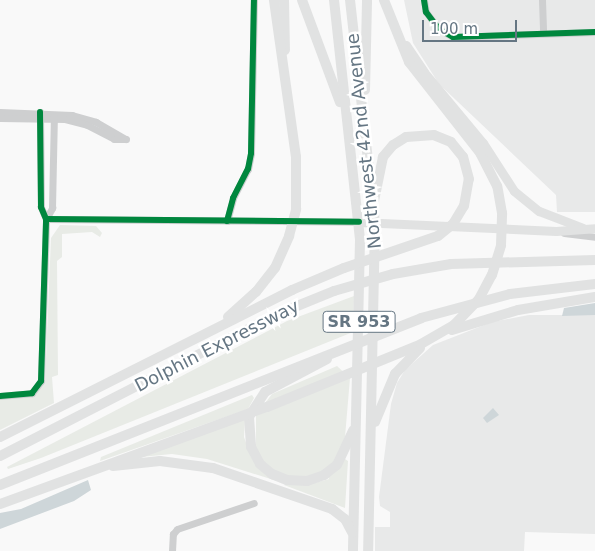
<!DOCTYPE html>
<html>
<head>
<meta charset="utf-8">
<style>
	body { margin:0 }
	#map { position:relative; width:595px; height:551px; overflow:hidden; background:#f9f9f9; font-family:"DejaVu Sans",sans-serif }
	div>[style] { position:absolute }
	[style*='--x'] { left:calc(var(--x)*1px); top:calc(var(--y)*1px); width:calc(var(--w)*1px); rotate:calc(var(--a)*1deg) }
	.built>* { inset:0; background:#e8e9e9 }
	.green>* { inset:0; background:#e8ebe6 }
	.water>* { inset:0; background:#ced6d9 }
	.minor>* { height:7px; margin:-3.5px; padding:0 3.5px; transform-origin:3.5px; border-radius:3.5px; background:#cecfd0 }
	.major>* { height:9px; margin:-4.5px; padding:0 4.5px; transform-origin:4.5px; border-radius:4.5px; background:#e1e2e2 }
	.highway>* { height:10px; margin:-5px; padding:0 5px; transform-origin:5px; border-radius:5px; background:#e1e2e2 }
	.cycleway>* { height:6px; margin:-3px; padding:0 3px; transform-origin:3px; border-radius:3px; background:#00873e }
	span { translate:-50% -50%; white-space:nowrap; text-align:center; line-height:1.15; -webkit-text-stroke:5px #fff; paint-order:stroke }
	.shield-label span { padding:1px 4px; background:#fff; border:1px solid; border-radius:4px; -webkit-text-stroke-width:0 }
	.shield-label { font-size:16px; color:#657683; font-weight:700 }
	.street-label { font-size:18px; color:#657683 }
	.scale { position:absolute; left:422px; top:20px; width:95px; height:22px; box-sizing:border-box; border:2px solid #657683; border-top:0; padding-left:6px; font-size:15px; line-height:18px; white-space:nowrap; color:#657683; -webkit-text-stroke:4px #fff; paint-order:stroke }
</style>
</head>
<body>
<div id="map">
	<div class="built">
		<div style="clip-path:polygon(404px 0,595px 0,595px 212px,557px 212px,556px 195px,439px 84px,413px 43px)"></div>
		<div style="clip-path:polygon(529px 315px,595px 315px,595px 534px,525px 532px,524px 551px,375px 551px,375px 527px,390px 527px,390px 512px,380px 506px,379px 497px,391px 404px,397px 383px,405px 370px,433px 345px,492px 322px)"></div>
	</div>
	<div class="green">
		<div style="clip-path:polygon(60px 225px,96px 226px,102px 233px,100px 237px,92px 232px,62px 234px,62px 257px,57px 261px,58px 375px,52px 377px,54px 403px,0 430px,0 400px,33px 397px,45px 383px,51px 238px)"></div>
		<div style="clip-path:polygon(354px 296px,353px 332px,41px 458px,8px 469px,7px 467px,287px 321px)"></div>
		<div style="clip-path:polygon(337px 366px,350px 378px,345px 437px,340px 456px,321px 473px,298px 479px,275px 472px,262px 460px,256px 447px,256px 415px,272px 394px)"></div>
		<div style="clip-path:polygon(252px 395px,254px 398px,248px 409px,100px 461px,101px 457px)"></div>
		<div style="clip-path:polygon(245px 419px,244px 437px,251px 457px,277px 481px,207px 459px,172px 454px,141px 457px)"></div>
		<div style="clip-path:polygon(345px 459px,348px 461px,345px 508px,284px 485px,307px 485px,329px 479px,327px 476px)"></div>
	</div>
	<div class="water">
		<div style="clip-path:polygon(595px 303px,595px 315px,562px 316px,564px 308px)"></div>
		<div style="clip-path:polygon(493px 408px,499px 415px,487px 423px,483px 418px)"></div>
		<div style="clip-path:polygon(88px 480px,91px 490px,74px 501px,0 529px,0 513px,21px 509px)"></div>
	</div>
	<div class="minor">
		<div style="--x:424;--y:0;--w:12;--a:81"></div>
		<div style="--x:426;--y:12;--w:21;--a:53"></div>
		<div style="--x:439;--y:29;--w:16;--a:30"></div>
		<div style="--x:453;--y:37;--w:142;--a:-2"></div>
		<div style="--x:542;--y:0;--w:33;--a:88"></div>
		<div style="--x:0;--y:112;--w:72;--a:2.4"></div>
		<div style="--x:72;--y:115;--w:25;--a:16"></div>
		<div style="--x:96;--y:122;--w:34;--a:30"></div>
		<div style="--x:0;--y:118;--w:65;--a:0.9"></div>
		<div style="--x:65;--y:119;--w:23;--a:15"></div>
		<div style="--x:87;--y:125;--w:30;--a:27"></div>
		<div style="--x:114;--y:139;--w:12;--a:0"></div>
		<div style="--x:46;--y:219;--w:313;--a:0.5"></div>
		<div style="--x:46;--y:219;--w:13;--a:-61"></div>
		<div style="--x:52;--y:208;--w:92;--a:-88.8"></div>
		<div style="--x:227;--y:221;--w:24;--a:-75"></div>
		<div style="--x:233;--y:198;--w:33;--a:-63"></div>
		<div style="--x:248;--y:169;--w:16;--a:-79"></div>
		<div style="--x:251;--y:153;--w:153;--a:-88.9"></div>
		<div style="--x:564;--y:233;--w:31;--a:7"></div>
		<div style="--x:0;--y:396;--w:32;--a:-5"></div>
		<div style="--x:32;--y:393;--w:15;--a:-53"></div>
		<div style="--x:41;--y:381;--w:162;--a:-88.2"></div>
		<div style="--x:46;--y:219;--w:13;--a:-113"></div>
		<div style="--x:41;--y:207;--w:95;--a:-90.6"></div>
		<div style="--x:172;--y:551;--w:17;--a:-87"></div>
		<div style="--x:173;--y:534;--w:6;--a:-51"></div>
		<div style="--x:177;--y:529;--w:81;--a:-18.7"></div>
	</div>
	<div class="major">
		<div style="--x:406;--y:45;--w:32;--a:56"></div>
		<div style="--x:424;--y:72;--w:92;--a:50.3"></div>
		<div style="--x:483;--y:143;--w:57;--a:57.1"></div>
		<div style="--x:514;--y:191;--w:32;--a:39"></div>
		<div style="--x:539;--y:211;--w:47;--a:21.1"></div>
		<div style="--x:359;--y:222;--w:197;--a:2.6"></div>
		<div style="--x:556;--y:231;--w:39;--a:-4"></div>
	</div>
	<div class="highway">
		<div style="--x:284;--y:0;--w:50;--a:88.9"></div>
		<div style="--x:302;--y:0;--w:109;--a:69.6"></div>
		<div style="--x:334;--y:0;--w:241;--a:83.8"></div>
		<div style="--x:360;--y:240;--w:311;--a:91.3"></div>
		<div style="--x:350;--y:0;--w:224;--a:83.6"></div>
		<div style="--x:375;--y:223;--w:328;--a:91.2"></div>
		<div style="--x:365;--y:90;--w:90;--a:-88.7"></div>
		<div style="--x:228;--y:317;--w:38;--a:-42"></div>
		<div style="--x:256;--y:292;--w:31;--a:-52"></div>
		<div style="--x:275;--y:268;--w:35;--a:-66"></div>
		<div style="--x:289;--y:236;--w:28;--a:-75"></div>
		<div style="--x:296;--y:209;--w:52;--a:-90"></div>
		<div style="--x:296;--y:157;--w:159;--a:-98"></div>
		<div style="--x:452;--y:330;--w:69;--a:-16.9"></div>
		<div style="--x:518;--y:310;--w:78;--a:-9.6"></div>
		<div style="--x:327;--y:359;--w:70;--a:152"></div>
		<div style="--x:265;--y:392;--w:30;--a:123"></div>
		<div style="--x:249;--y:417;--w:30;--a:86"></div>
		<div style="--x:251;--y:447;--w:19;--a:62"></div>
		<div style="--x:260;--y:464;--w:16;--a:40"></div>
		<div style="--x:272;--y:474;--w:16;--a:22"></div>
		<div style="--x:287;--y:480;--w:20;--a:3"></div>
		<div style="--x:307;--y:481;--w:18;--a:-19"></div>
		<div style="--x:324;--y:475;--w:16;--a:-38"></div>
		<div style="--x:337;--y:465;--w:38;--a:-65"></div>
		<div style="--x:375;--y:422;--w:52;--a:-67.4"></div>
		<div style="--x:395;--y:374;--w:36;--a:-46"></div>
		<div style="--x:0;--y:437;--w:327;--a:-26.7"></div>
		<div style="--x:292;--y:290;--w:56;--a:-22.9"></div>
		<div style="--x:344;--y:268;--w:99;--a:-18.8"></div>
		<div style="--x:438;--y:236;--w:19;--a:-39"></div>
		<div style="--x:453;--y:224;--w:21;--a:-59"></div>
		<div style="--x:464;--y:206;--w:27;--a:-80"></div>
		<div style="--x:469;--y:179;--w:23;--a:-105"></div>
		<div style="--x:463;--y:157;--w:19;--a:-129"></div>
		<div style="--x:451;--y:142;--w:18;--a:-158"></div>
		<div style="--x:434;--y:135;--w:28;--a:176"></div>
		<div style="--x:406;--y:137;--w:15;--a:148"></div>
		<div style="--x:393;--y:145;--w:16;--a:130"></div>
		<div style="--x:383;--y:157;--w:45;--a:101.6"></div>
		<div style="--x:0;--y:456;--w:309;--a:-27.1"></div>
		<div style="--x:275;--y:315;--w:64;--a:-22.1"></div>
		<div style="--x:334;--y:291;--w:61;--a:-16.1"></div>
		<div style="--x:393;--y:274;--w:59;--a:-9.8"></div>
		<div style="--x:451;--y:264;--w:144;--a:-1.6"></div>
		<div style="--x:113;--y:466;--w:47;--a:-6.1"></div>
		<div style="--x:160;--y:461;--w:53;--a:7.5"></div>
		<div style="--x:213;--y:468;--w:126;--a:19"></div>
		<div style="--x:332;--y:509;--w:16;--a:38"></div>
		<div style="--x:345;--y:519;--w:15;--a:62"></div>
		<div style="--x:0;--y:485;--w:453;--a:-21.6"></div>
		<div style="--x:421;--y:318;--w:92;--a:-15.1"></div>
		<div style="--x:510;--y:294;--w:86;--a:-6.7"></div>
		<div style="--x:0;--y:504;--w:284;--a:-20"></div>
		<div style="--x:267;--y:407;--w:166;--a:-22.2"></div>
		<div style="--x:421;--y:344;--w:38;--a:-30"></div>
		<div style="--x:454;--y:325;--w:36;--a:-46"></div>
		<div style="--x:479;--y:299;--w:27;--a:-62"></div>
		<div style="--x:492;--y:275;--w:31;--a:-73"></div>
		<div style="--x:501;--y:245;--w:32;--a:-88"></div>
		<div style="--x:502;--y:213;--w:27;--a:-100"></div>
		<div style="--x:497;--y:186;--w:36;--a:-117"></div>
		<div style="--x:481;--y:154;--w:117;--a:-128"></div>
		<div style="--x:409;--y:62;--w:67;--a:-112"></div>
	</div>
	<div class="cycleway">
		<div style="--x:424;--y:0;--w:12;--a:81"></div>
		<div style="--x:426;--y:12;--w:21;--a:53"></div>
		<div style="--x:439;--y:29;--w:16;--a:30"></div>
		<div style="--x:453;--y:37;--w:142;--a:-2"></div>
		<div style="--x:46;--y:219;--w:313;--a:0.5"></div>
		<div style="--x:227;--y:221;--w:24;--a:-75"></div>
		<div style="--x:233;--y:198;--w:33;--a:-63"></div>
		<div style="--x:248;--y:169;--w:16;--a:-79"></div>
		<div style="--x:251;--y:153;--w:153;--a:-88.9"></div>
		<div style="--x:0;--y:396;--w:32;--a:-5"></div>
		<div style="--x:32;--y:393;--w:15;--a:-53"></div>
		<div style="--x:41;--y:381;--w:162;--a:-88.2"></div>
		<div style="--x:46;--y:219;--w:13;--a:-113"></div>
		<div style="--x:41;--y:207;--w:95;--a:-90.6"></div>
	</div>
	<div class="shield-label">
		<span style="left:359px;top:322px">SR 953</span>
	</div>
	<div class="street-label">
		<span style="left:364px;top:141px;rotate:-96deg">Northwest 42nd Avenue</span>
		<span style="left:217px;top:346px;rotate:-27deg">Dolphin Expressway</span>
	</div>
	<div class="scale">100 m</div>
</div>
</body>
</html>
